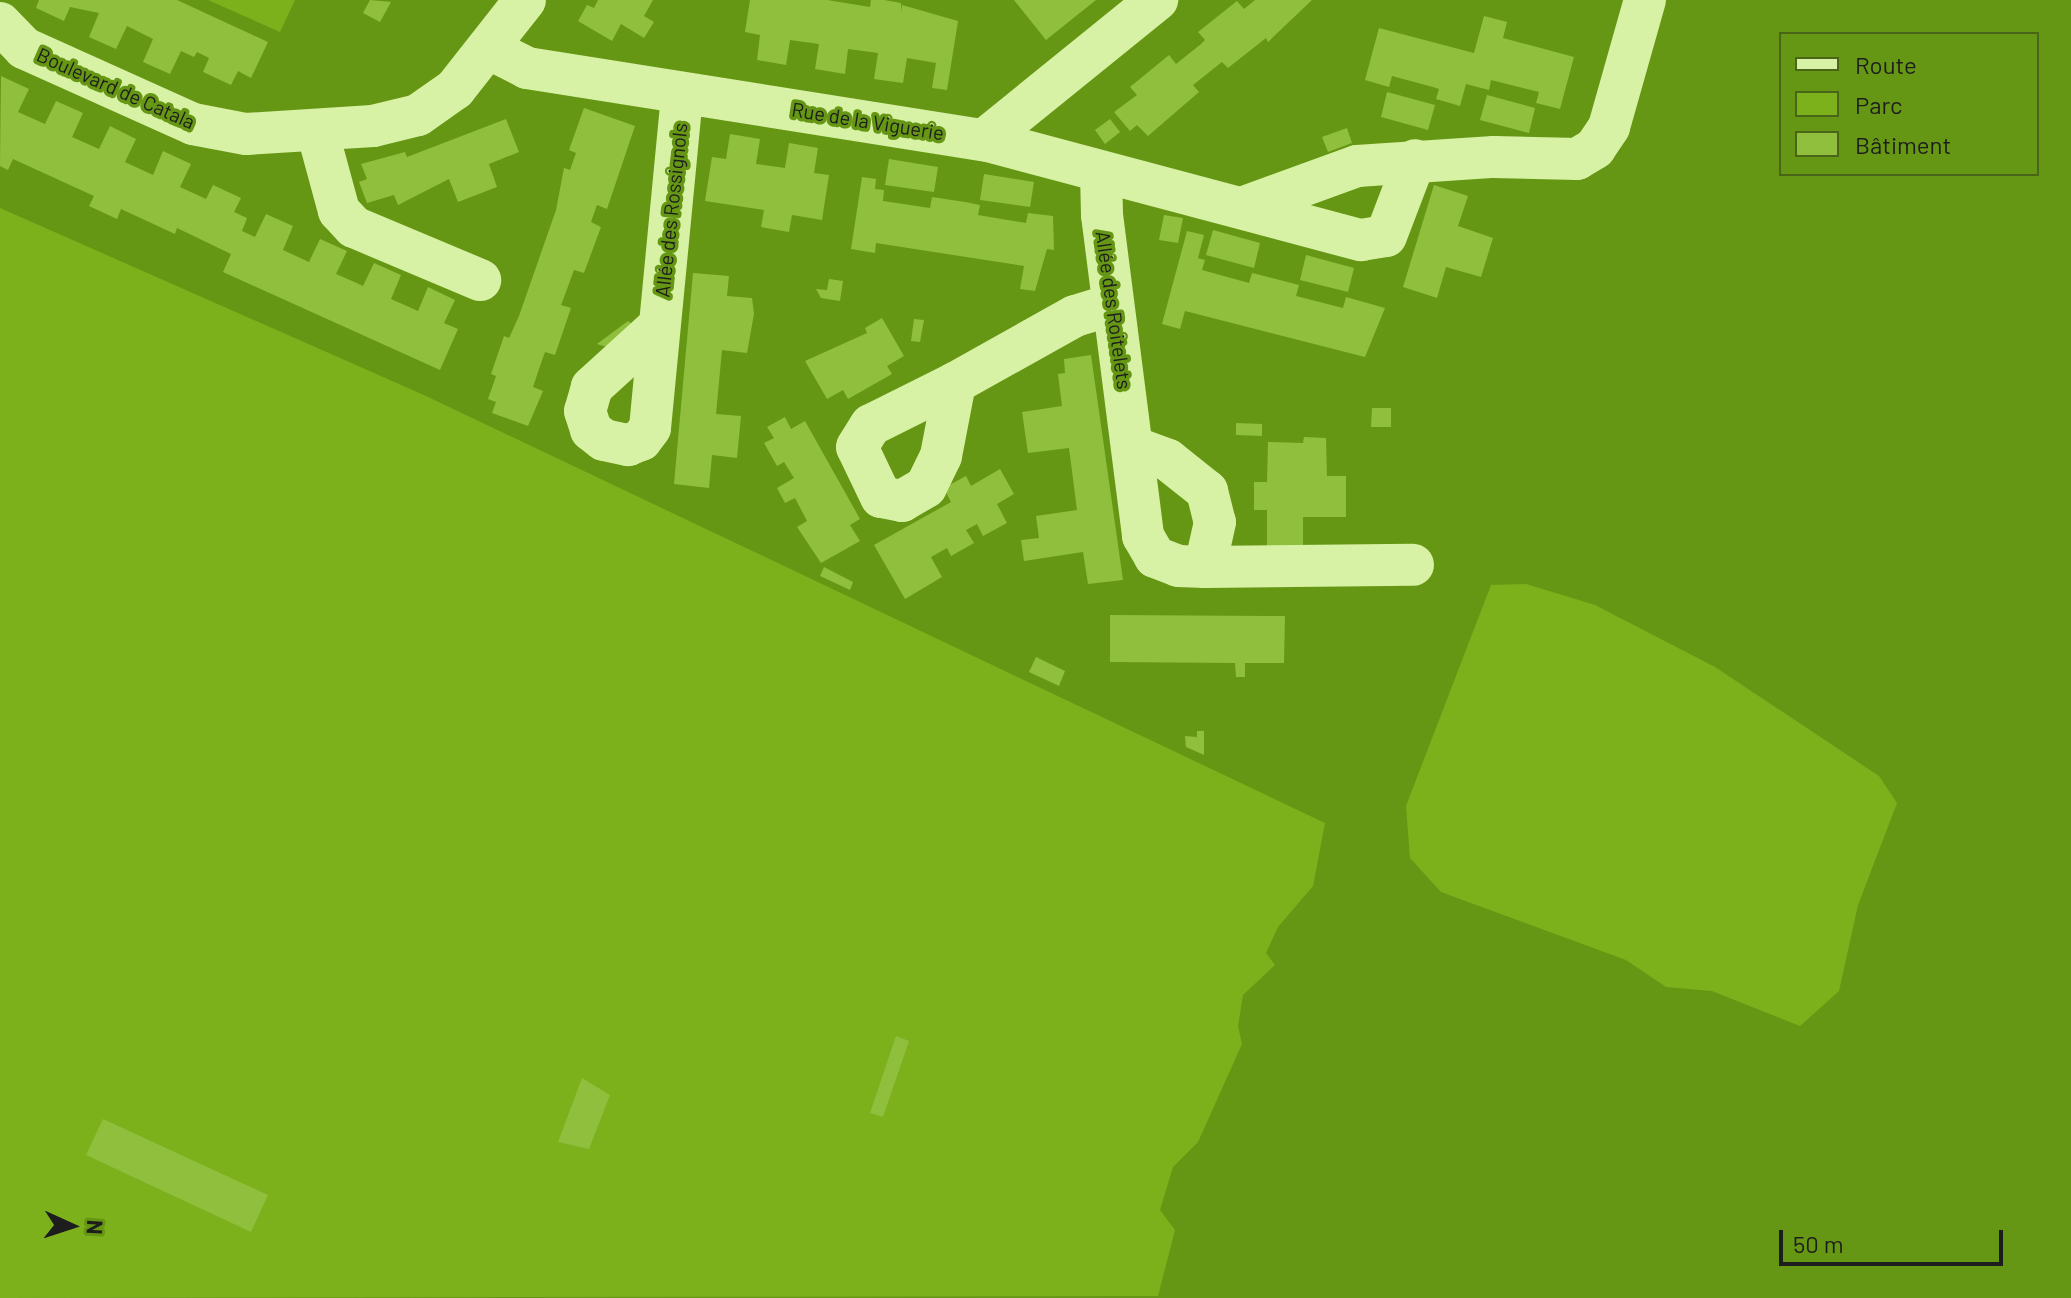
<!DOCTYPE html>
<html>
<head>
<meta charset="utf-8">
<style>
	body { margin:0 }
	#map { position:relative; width:2071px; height:1298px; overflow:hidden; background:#669714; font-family:Barlow,sans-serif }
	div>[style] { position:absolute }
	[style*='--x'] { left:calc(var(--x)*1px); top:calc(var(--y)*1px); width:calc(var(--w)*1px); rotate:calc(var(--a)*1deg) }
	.green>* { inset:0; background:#7cb11c }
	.building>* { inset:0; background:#8fbf3d }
	.minor>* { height:42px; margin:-21px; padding:0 21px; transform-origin:21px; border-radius:21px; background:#d7f2a5 }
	span { translate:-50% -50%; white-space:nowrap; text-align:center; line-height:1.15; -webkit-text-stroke:7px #669714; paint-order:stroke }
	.street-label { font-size:20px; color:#1d1d1d }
	.legend { position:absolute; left:1779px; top:32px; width:260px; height:144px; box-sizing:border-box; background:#669714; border:2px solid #496618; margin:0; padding:10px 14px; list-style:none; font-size:24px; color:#1d1d1d }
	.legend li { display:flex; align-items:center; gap:16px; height:40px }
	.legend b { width:40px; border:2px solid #496618 }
	.north { position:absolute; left:32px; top:1186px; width:80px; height:80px; -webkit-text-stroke:6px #669714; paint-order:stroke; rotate:93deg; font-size:22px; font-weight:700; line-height:32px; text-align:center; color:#1d1d1d }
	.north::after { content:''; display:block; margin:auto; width:28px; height:36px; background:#1d1d1d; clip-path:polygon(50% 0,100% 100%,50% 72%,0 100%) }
	.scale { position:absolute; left:1779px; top:1230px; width:224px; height:36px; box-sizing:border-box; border:4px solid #1d1d1d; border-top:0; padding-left:10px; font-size:24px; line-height:28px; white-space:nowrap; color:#1d1d1d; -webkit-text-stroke:6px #669714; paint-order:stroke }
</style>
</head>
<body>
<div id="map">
	<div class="green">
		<div style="clip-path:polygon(208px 0,295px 0,280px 32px)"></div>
		<div style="clip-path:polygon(0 208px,426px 396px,1325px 823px,1313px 886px,1278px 927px,1266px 953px,1275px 965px,1243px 995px,1238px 1026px,1242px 1044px,1198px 1142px,1173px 1167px,1160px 1210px,1175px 1230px,1158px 1296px,0 1298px)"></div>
		<div style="clip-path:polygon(1526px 584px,1595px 605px,1715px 667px,1879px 776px,1897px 803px,1858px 905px,1839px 991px,1800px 1026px,1712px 991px,1666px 987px,1626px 960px,1441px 892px,1410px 858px,1406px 806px,1491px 585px)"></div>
	</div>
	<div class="building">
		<div style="clip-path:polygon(39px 0,177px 0,268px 42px,251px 78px,238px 71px,231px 85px,203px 72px,209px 58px,197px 52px,194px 57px,181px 51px,170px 74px,143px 62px,153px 39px,127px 26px,116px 49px,89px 37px,99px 13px,70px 7px,64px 21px,36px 8px)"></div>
		<div style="clip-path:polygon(370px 0,391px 2px,380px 22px,363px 13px)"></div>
		<div style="clip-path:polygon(598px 0,653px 0,644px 16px,654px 22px,644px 38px,621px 24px,612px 41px,578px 21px,587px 5px,594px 8px)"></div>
		<div style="clip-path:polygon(750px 0,827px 0,870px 7px,871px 0,884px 0,901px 3px,901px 12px,902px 5px,958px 21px,947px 90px,932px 88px,936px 63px,907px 58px,903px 83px,874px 79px,878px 53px,848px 49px,845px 74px,815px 69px,819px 44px,790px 40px,786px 65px,757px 60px,760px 35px,745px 32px)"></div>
		<div style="clip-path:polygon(1014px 0,1096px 0,1046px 40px)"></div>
		<div style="clip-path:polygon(1255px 0,1312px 0,1268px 42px,1266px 38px,1228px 68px,1222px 62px,1193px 85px,1199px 92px,1148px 136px,1137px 125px,1130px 131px,1114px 112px,1137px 95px,1130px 87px,1169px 55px,1176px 64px,1201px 44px,1205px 40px,1198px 32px,1237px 1px,1244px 9px)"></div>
		<div style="clip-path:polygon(1484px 16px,1507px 22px,1503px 38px,1574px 57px,1560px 109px,1536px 103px,1539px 92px,1491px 80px,1489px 90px,1466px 84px,1460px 106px,1436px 99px,1439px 89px,1433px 87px,1392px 76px,1389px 87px,1365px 80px,1379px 28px,1474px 53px)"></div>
		<div style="clip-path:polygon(1px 76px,29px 89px,18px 112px,45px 124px,56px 101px,83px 113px,72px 137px,99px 149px,110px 126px,136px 139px,125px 162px,153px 175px,163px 151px,191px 164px,180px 187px,206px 199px,213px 185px,241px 198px,234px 212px,247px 218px,242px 231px,255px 237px,266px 214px,293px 226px,283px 250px,309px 262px,320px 239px,347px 251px,336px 274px,350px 280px,363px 286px,374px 263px,401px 275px,391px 299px,418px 311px,428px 287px,455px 300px,444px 323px,458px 329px,440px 370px,223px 272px,231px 254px,177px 228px,175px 234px,121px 209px,117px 219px,89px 206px,94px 196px,13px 159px,8px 170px,0 166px)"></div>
		<div style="clip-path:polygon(1387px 92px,1435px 105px,1428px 130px,1381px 117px)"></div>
		<div style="clip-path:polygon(1487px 95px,1535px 108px,1529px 133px,1480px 120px)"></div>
		<div style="clip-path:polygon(584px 108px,635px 126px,607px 209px,597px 205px,591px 222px,601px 227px,584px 273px,574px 270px,563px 300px,561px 305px,571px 308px,555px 355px,545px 352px,539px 369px,533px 387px,543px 391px,528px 426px,492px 413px,496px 402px,488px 399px,496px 376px,491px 374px,504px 336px,509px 338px,519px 316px,556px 210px,564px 168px,570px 170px,576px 153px,569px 150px)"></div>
		<div style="clip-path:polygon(506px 119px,519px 152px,489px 164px,497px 187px,458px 202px,449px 179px,398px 205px,394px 195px,367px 203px,359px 182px,367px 179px,361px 164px,405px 152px,407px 157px)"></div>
		<div style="clip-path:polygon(1110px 119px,1120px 132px,1105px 144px,1095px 130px)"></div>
		<div style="clip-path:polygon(1347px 128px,1352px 143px,1328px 152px,1322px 137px)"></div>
		<div style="clip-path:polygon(730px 134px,760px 139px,756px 164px,785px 168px,789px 143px,818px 148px,814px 173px,829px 175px,822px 220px,792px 215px,789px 232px,761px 227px,764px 210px,705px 201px,712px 157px,726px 159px)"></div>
		<div style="clip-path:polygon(889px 159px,938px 167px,934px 192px,885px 185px)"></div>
		<div style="clip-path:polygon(984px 174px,1034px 182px,1030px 207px,980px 200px)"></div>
		<div style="clip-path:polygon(862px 177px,876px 179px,875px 189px,884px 190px,883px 201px,930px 208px,932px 197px,965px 202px,980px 205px,978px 215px,1026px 223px,1028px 213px,1053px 216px,1054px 250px,1047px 249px,1035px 291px,1020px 289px,1024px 266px,876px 243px,875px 253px,851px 249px)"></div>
		<div style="clip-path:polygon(1434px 185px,1468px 196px,1458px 226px,1493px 238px,1481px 277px,1446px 267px,1437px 298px,1403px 287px)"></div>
		<div style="clip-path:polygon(1164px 215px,1183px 218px,1178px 243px,1159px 240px)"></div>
		<div style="clip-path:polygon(1213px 230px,1260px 243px,1254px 268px,1206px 255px)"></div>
		<div style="clip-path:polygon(1187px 231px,1204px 235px,1198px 258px,1205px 260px,1202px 270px,1249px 283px,1252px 273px,1299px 285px,1296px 296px,1343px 308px,1346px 297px,1385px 308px,1365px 357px,1185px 311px,1180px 329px,1162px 324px)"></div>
		<div style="clip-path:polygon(1306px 255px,1354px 268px,1348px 292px,1300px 280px)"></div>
		<div style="clip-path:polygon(693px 273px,729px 276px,727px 296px,752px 298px,754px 314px,747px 353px,722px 350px,716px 414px,741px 416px,737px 458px,712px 455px,709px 488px,674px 484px)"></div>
		<div style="clip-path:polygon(829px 279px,843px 281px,840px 301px,821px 298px,816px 289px,827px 290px)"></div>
		<div style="clip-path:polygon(882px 318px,904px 356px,887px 366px,892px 374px,848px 399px,843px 390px,827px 399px,805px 361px,867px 333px,865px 328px)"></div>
		<div style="clip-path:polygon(914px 319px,924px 320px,920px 342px,911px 341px)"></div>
		<div style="clip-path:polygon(628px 321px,632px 324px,607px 347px,597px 344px)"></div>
		<div style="clip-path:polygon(1091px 355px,1123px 580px,1088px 584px,1083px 552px,1024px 561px,1021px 540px,1039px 538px,1036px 516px,1077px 510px,1069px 448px,1028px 453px,1022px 412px,1062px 406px,1058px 374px,1065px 373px,1064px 359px)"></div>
		<div style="clip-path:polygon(1372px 408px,1391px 408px,1391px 427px,1371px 427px)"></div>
		<div style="clip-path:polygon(785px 417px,791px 429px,805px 421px,860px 519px,850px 525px,860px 541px,821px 563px,797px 527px,807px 521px,795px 498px,785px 503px,777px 488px,794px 478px,784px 462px,777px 466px,764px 443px,774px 438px,767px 427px)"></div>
		<div style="clip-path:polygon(1236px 423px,1262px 424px,1262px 436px,1236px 435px)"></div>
		<div style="clip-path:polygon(1304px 437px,1326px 438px,1327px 476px,1346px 476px,1346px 517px,1303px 517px,1303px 549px,1267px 549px,1267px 510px,1254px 510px,1254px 482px,1267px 482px,1268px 442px,1303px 443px)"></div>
		<div style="clip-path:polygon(1000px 469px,1014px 494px,997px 504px,1007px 523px,983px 536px,977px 524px,966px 530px,974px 543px,951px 556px,947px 548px,931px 557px,942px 577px,905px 599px,874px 545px,951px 502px,944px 488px,966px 476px,971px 486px)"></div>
		<div style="clip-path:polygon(824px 567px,853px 582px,850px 590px,820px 576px)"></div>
		<div style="clip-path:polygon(1110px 615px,1285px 616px,1284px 663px,1245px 663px,1245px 677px,1236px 677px,1235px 663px,1110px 662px)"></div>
		<div style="clip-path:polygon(1036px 657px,1065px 671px,1059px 686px,1029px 672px)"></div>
		<div style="clip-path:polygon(1197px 731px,1204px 731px,1204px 755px,1186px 747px,1185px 736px,1197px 737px)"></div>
		<div style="clip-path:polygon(896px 1036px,909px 1041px,883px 1117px,870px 1113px)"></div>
		<div style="clip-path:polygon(582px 1078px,610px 1095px,589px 1149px,558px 1142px)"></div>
		<div style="clip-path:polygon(103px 1119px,268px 1195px,251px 1232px,86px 1155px)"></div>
	</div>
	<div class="minor">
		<div style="--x:0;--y:23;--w:35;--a:46"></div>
		<div style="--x:24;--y:48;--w:185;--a:24.2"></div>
		<div style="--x:193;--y:124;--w:54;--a:10.7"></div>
		<div style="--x:246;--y:134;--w:127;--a:-3.6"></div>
		<div style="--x:373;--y:126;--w:46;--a:-13.7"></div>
		<div style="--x:418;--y:115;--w:45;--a:-35.1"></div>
		<div style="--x:455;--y:89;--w:113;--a:-51.8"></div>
		<div style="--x:488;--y:48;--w:44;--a:27.1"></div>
		<div style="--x:527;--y:68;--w:463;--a:9"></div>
		<div style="--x:984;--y:140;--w:390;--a:14.9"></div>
		<div style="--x:1361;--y:240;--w:25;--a:-9"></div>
		<div style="--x:1386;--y:236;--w:81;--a:-69.1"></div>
		<div style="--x:317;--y:130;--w:84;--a:74.8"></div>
		<div style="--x:339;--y:211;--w:22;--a:47"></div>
		<div style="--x:354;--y:227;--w:137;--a:22.8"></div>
		<div style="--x:984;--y:140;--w:223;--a:-39"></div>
		<div style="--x:1101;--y:173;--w:42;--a:88.6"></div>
		<div style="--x:1102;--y:215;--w:324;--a:82.7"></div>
		<div style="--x:1143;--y:536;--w:24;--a:60"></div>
		<div style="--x:1155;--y:557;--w:25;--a:21"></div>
		<div style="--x:1178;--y:566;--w:27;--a:2"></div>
		<div style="--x:1205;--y:567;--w:208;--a:-0.6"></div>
		<div style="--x:1247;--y:206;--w:117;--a:-20"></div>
		<div style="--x:1357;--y:166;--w:137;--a:-3.8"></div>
		<div style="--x:1494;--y:157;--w:83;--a:1.4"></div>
		<div style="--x:1577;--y:159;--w:21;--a:-31"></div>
		<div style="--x:1595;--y:148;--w:25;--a:-56"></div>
		<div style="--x:1609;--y:127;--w:132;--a:-74.2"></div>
		<div style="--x:659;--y:326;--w:91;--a:137.7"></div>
		<div style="--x:592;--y:387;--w:25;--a:106"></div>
		<div style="--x:585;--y:411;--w:20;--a:72"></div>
		<div style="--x:591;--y:430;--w:16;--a:38"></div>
		<div style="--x:604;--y:440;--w:25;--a:12"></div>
		<div style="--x:628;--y:445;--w:14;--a:-21"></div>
		<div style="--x:641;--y:440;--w:15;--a:-53"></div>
		<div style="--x:650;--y:428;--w:336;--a:-84.5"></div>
		<div style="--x:955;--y:383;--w:74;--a:100.9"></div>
		<div style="--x:941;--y:456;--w:34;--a:116"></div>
		<div style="--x:926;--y:487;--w:28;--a:150"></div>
		<div style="--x:902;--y:501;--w:21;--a:-169"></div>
		<div style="--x:881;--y:497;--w:55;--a:-115.6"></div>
		<div style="--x:857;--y:447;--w:26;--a:-58"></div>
		<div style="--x:871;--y:425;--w:94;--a:-26.6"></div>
		<div style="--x:955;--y:383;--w:137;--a:-29.2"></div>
		<div style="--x:1075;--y:316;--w:39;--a:-17"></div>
		<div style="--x:1133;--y:447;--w:37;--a:20"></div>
		<div style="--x:1168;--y:460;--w:50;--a:38.5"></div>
		<div style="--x:1207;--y:491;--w:32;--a:76"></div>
		<div style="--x:1215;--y:522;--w:46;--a:102.5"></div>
	</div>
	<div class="street-label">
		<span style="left:116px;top:88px;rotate:24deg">Boulevard de Catala</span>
		<span style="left:868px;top:121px;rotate:9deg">Rue de la Viguerie</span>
		<span style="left:671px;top:210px;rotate:-84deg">Allée des Rossignols</span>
		<span style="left:1114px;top:310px;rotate:82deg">Allée des Roitelets</span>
	</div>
	<ul class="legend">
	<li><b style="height:10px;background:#d7f2a5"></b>Route</li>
	<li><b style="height:22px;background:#7cb11c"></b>Parc</li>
	<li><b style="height:22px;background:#8fbf3d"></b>Bâtiment</li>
	</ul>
	<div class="north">N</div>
	<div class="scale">50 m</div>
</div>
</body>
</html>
